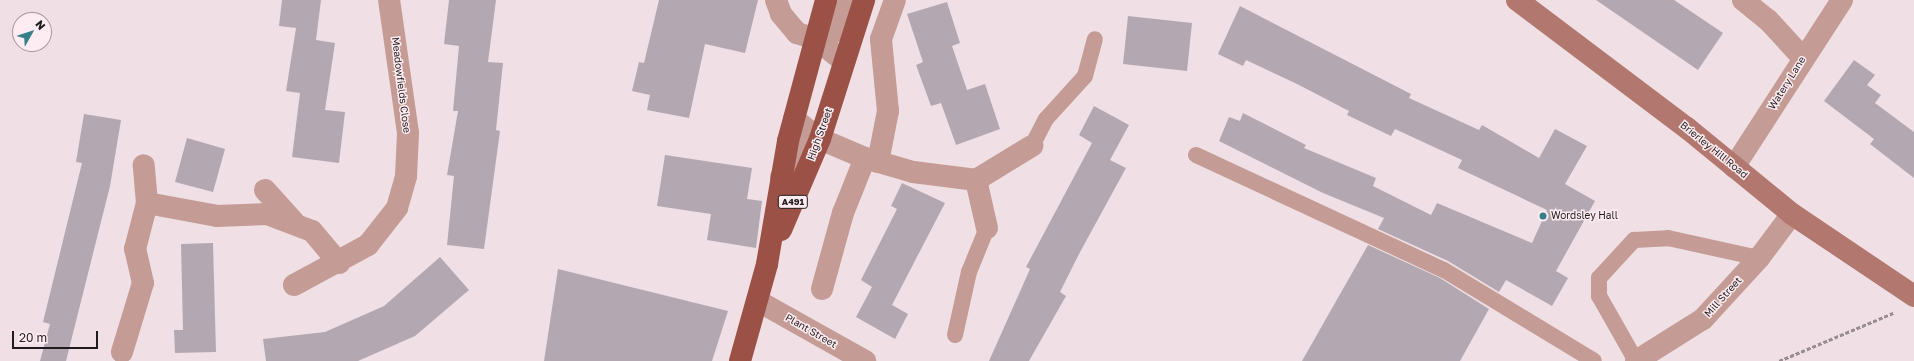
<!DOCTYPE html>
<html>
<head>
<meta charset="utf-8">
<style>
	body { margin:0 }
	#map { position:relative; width:1914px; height:361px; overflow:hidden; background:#f0dfe4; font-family:"Golos Text",sans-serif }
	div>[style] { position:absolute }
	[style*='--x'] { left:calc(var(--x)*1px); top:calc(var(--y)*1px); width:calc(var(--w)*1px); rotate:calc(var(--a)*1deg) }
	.building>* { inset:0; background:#b3a8b2 }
	.path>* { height:2.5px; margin-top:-1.25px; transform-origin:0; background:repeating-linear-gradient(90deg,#978c8f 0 4px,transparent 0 6px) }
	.service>* { height:16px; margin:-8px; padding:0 8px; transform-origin:8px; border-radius:8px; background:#c49b95 }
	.minor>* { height:22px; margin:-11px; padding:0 11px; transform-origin:11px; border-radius:11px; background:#c49b95 }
	.secondary>* { height:22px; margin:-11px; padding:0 11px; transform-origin:11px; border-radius:11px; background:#b2776e }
	.trunk>* { height:22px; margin:-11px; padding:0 11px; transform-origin:11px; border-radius:11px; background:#9c5146 }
	.dots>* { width:11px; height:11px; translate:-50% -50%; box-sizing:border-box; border:2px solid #fdecf1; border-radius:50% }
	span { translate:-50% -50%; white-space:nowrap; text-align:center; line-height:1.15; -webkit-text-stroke:3px #fdecf1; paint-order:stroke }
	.shield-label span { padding:1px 3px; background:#fdecf1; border:1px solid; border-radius:3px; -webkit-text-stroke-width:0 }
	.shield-label { font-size:9px; color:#201b1c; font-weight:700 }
	.street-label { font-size:10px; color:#201b1c }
	.poi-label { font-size:10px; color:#201b1c }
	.left { translate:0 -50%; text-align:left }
	.north { position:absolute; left:12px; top:12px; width:40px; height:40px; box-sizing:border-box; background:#fdecf1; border:1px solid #a5989c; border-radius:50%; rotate:51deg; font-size:11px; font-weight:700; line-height:16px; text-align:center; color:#201b1c }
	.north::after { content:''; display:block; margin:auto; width:14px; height:18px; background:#377f86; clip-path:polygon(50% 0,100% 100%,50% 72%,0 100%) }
	.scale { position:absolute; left:12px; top:331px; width:86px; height:18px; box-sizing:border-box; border:2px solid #201b1c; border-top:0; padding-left:5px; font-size:12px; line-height:14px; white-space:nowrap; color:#201b1c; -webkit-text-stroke:3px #fdecf1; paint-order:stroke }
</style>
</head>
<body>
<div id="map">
	<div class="building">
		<div style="clip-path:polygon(282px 0,321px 0,316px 40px,335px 43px,325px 110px,345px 112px,339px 163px,292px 157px,300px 93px,286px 91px,296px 28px,279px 26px)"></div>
		<div style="clip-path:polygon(449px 0,496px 0,488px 62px,503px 63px,496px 130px,500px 131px,484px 249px,447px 245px,454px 176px,447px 175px,458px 111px,453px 111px,459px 46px,444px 44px)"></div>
		<div style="clip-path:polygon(659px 0,758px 0,745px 53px,705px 44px,689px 118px,647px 110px,650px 95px,632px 91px,639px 62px,644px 63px)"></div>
		<div style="clip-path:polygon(1596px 0,1674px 0,1723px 33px,1698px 70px)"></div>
		<div style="clip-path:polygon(947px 2px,960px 43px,952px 46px,967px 90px,985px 84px,1000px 129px,956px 145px,941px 103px,931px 106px,927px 95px,916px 65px,923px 62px,907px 14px)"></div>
		<div style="clip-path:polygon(1240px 6px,1411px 94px,1409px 98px,1479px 130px,1482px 125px,1539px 158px,1555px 129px,1587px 146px,1565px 184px,1595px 201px,1556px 271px,1568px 278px,1552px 306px,1506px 280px,1499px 292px,1448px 261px,1378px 229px,1384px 218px,1323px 193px,1219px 141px,1229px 117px,1240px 121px,1243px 113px,1306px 145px,1304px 148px,1376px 178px,1373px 186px,1431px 215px,1437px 203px,1532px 243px,1547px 210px,1458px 168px,1462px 160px,1395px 129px,1391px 136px,1347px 115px,1349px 111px,1299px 85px,1246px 60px,1243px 66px,1218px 54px)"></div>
		<div style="clip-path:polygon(1128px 16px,1192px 23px,1187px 71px,1123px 64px)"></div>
		<div style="clip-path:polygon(1854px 60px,1875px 75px,1867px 85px,1881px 95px,1875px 103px,1914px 132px,1914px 178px,1870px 144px,1874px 139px,1824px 101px)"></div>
		<div style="clip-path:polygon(1094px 106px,1129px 125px,1110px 160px,1126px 168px,1079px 254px,1060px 292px,1066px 296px,1029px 361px,989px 361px,1030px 269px,1026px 267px,1092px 143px,1079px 135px)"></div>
		<div style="clip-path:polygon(84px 114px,121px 120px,110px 186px,66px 361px,40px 361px,50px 324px,43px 322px,82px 163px,76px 162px)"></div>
		<div style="clip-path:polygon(187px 138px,225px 149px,213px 192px,175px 182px)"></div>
		<div style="clip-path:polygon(665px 155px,752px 168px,747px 199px,762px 201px,756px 248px,707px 240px,711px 214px,657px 206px)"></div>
		<div style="clip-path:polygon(902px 183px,945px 203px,892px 305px,908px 314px,895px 339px,856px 317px,872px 287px,861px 280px,897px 209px,891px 206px)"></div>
		<div style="clip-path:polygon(213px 243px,216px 352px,175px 353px,174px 330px,183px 330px,181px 244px)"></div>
		<div style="clip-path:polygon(1368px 245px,1440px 278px,1489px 309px,1460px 361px,1302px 361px)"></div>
		<div style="clip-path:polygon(440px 257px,469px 290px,415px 336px,358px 361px,266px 361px,263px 339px,325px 332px,384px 306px)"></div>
		<div style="clip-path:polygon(558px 269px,728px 311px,712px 361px,544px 361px)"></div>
	</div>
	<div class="path">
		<div style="--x:1779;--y:361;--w:124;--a:-22.8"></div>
	</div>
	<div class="service">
		<div style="--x:1032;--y:146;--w:30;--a:-63"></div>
		<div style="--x:1046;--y:119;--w:58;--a:-47.8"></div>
		<div style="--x:1085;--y:76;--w:38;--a:-75"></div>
		<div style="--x:1196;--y:155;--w:273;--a:24.9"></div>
		<div style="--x:1444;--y:270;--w:175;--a:31.2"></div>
		<div style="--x:955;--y:335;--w:65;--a:-77.5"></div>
		<div style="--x:969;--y:272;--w:48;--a:-67.8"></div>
		<div style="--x:1636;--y:361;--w:75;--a:-119.6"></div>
		<div style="--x:1599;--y:296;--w:18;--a:-90"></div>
		<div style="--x:1599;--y:278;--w:52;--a:-47.4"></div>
		<div style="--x:1634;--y:240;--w:34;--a:-3"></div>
		<div style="--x:1668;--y:238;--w:93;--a:12.4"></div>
	</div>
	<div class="minor">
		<div style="--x:776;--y:0;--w:15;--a:70"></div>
		<div style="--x:781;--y:14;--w:25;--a:50"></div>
		<div style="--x:797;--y:33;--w:20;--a:18"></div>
		<div style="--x:816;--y:39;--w:36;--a:39"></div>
		<div style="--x:1743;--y:0;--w:32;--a:39"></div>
		<div style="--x:1768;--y:20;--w:50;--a:47.4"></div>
		<div style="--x:816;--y:39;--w:22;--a:-22"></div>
		<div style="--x:836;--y:31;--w:33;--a:-70"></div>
		<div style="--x:794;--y:119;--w:33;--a:38"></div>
		<div style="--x:820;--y:139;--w:49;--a:22.9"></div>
		<div style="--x:865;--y:158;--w:50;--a:16.3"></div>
		<div style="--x:913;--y:172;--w:64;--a:7.2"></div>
		<div style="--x:878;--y:162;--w:52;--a:-78.9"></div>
		<div style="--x:888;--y:111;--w:72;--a:-95.6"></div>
		<div style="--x:881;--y:39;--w:41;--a:-70.3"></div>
		<div style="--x:1734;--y:167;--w:199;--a:-57.1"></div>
		<div style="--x:781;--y:177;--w:21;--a:-39"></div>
		<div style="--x:797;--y:164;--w:23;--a:-72"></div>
		<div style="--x:804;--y:142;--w:16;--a:-11"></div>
		<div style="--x:265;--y:190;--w:43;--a:47.8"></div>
		<div style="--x:147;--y:203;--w:71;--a:10.5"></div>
		<div style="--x:217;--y:216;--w:50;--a:-2.3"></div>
		<div style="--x:267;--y:214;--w:48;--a:20.7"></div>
		<div style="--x:312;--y:231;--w:42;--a:49.8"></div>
		<div style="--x:987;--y:228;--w:49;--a:-102.9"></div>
		<div style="--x:976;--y:180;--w:66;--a:-31.3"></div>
		<div style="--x:294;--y:285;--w:84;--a:-28.4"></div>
		<div style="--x:368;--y:245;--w:47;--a:-51.9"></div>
		<div style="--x:397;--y:208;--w:33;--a:-74"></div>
		<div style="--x:406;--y:176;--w:43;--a:-87.3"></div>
		<div style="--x:408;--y:133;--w:134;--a:-98.1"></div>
		<div style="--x:822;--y:289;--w:79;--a:-74.6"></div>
		<div style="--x:843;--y:213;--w:59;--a:-68.2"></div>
		<div style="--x:758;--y:301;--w:123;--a:29.3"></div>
		<div style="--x:122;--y:352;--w:72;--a:-73.1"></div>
		<div style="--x:143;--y:283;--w:35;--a:-103"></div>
		<div style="--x:135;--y:249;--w:48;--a:-75.4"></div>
		<div style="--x:147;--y:203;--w:38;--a:-95"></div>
		<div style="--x:1636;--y:361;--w:79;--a:-32.1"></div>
		<div style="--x:1703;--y:319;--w:83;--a:-47.4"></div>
		<div style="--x:1759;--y:258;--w:55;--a:-53.1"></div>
	</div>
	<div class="secondary">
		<div style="--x:1517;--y:0;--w:213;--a:37"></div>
		<div style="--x:1687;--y:128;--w:136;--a:39.3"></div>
		<div style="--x:1792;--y:214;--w:147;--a:33.9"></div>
	</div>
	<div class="trunk">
		<div style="--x:781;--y:230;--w:99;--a:-66.8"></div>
		<div style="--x:820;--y:139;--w:146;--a:-72.4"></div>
		<div style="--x:740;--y:361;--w:101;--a:-74.4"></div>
		<div style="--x:767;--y:264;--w:125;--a:-80.3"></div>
		<div style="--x:788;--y:141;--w:146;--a:-74.9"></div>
	</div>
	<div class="dots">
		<div style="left:1543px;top:216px;background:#377f86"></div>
	</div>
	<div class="shield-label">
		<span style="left:793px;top:202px">A491</span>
	</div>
	<div class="street-label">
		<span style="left:1787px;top:83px;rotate:-58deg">Watery Lane</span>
		<span style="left:401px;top:85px;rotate:83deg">Meadowfields Close</span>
		<span style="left:820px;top:134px;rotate:-70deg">High Street</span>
		<span style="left:1714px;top:150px;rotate:39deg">Brierley Hill Road</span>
		<span style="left:1723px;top:297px;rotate:-48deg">Mill Street</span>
		<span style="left:811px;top:331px;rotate:30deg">Plant Street</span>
	</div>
	<div class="poi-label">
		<span class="left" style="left:1551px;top:216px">Wordsley Hall</span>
	</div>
	<div class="north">N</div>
	<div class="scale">20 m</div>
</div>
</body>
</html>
